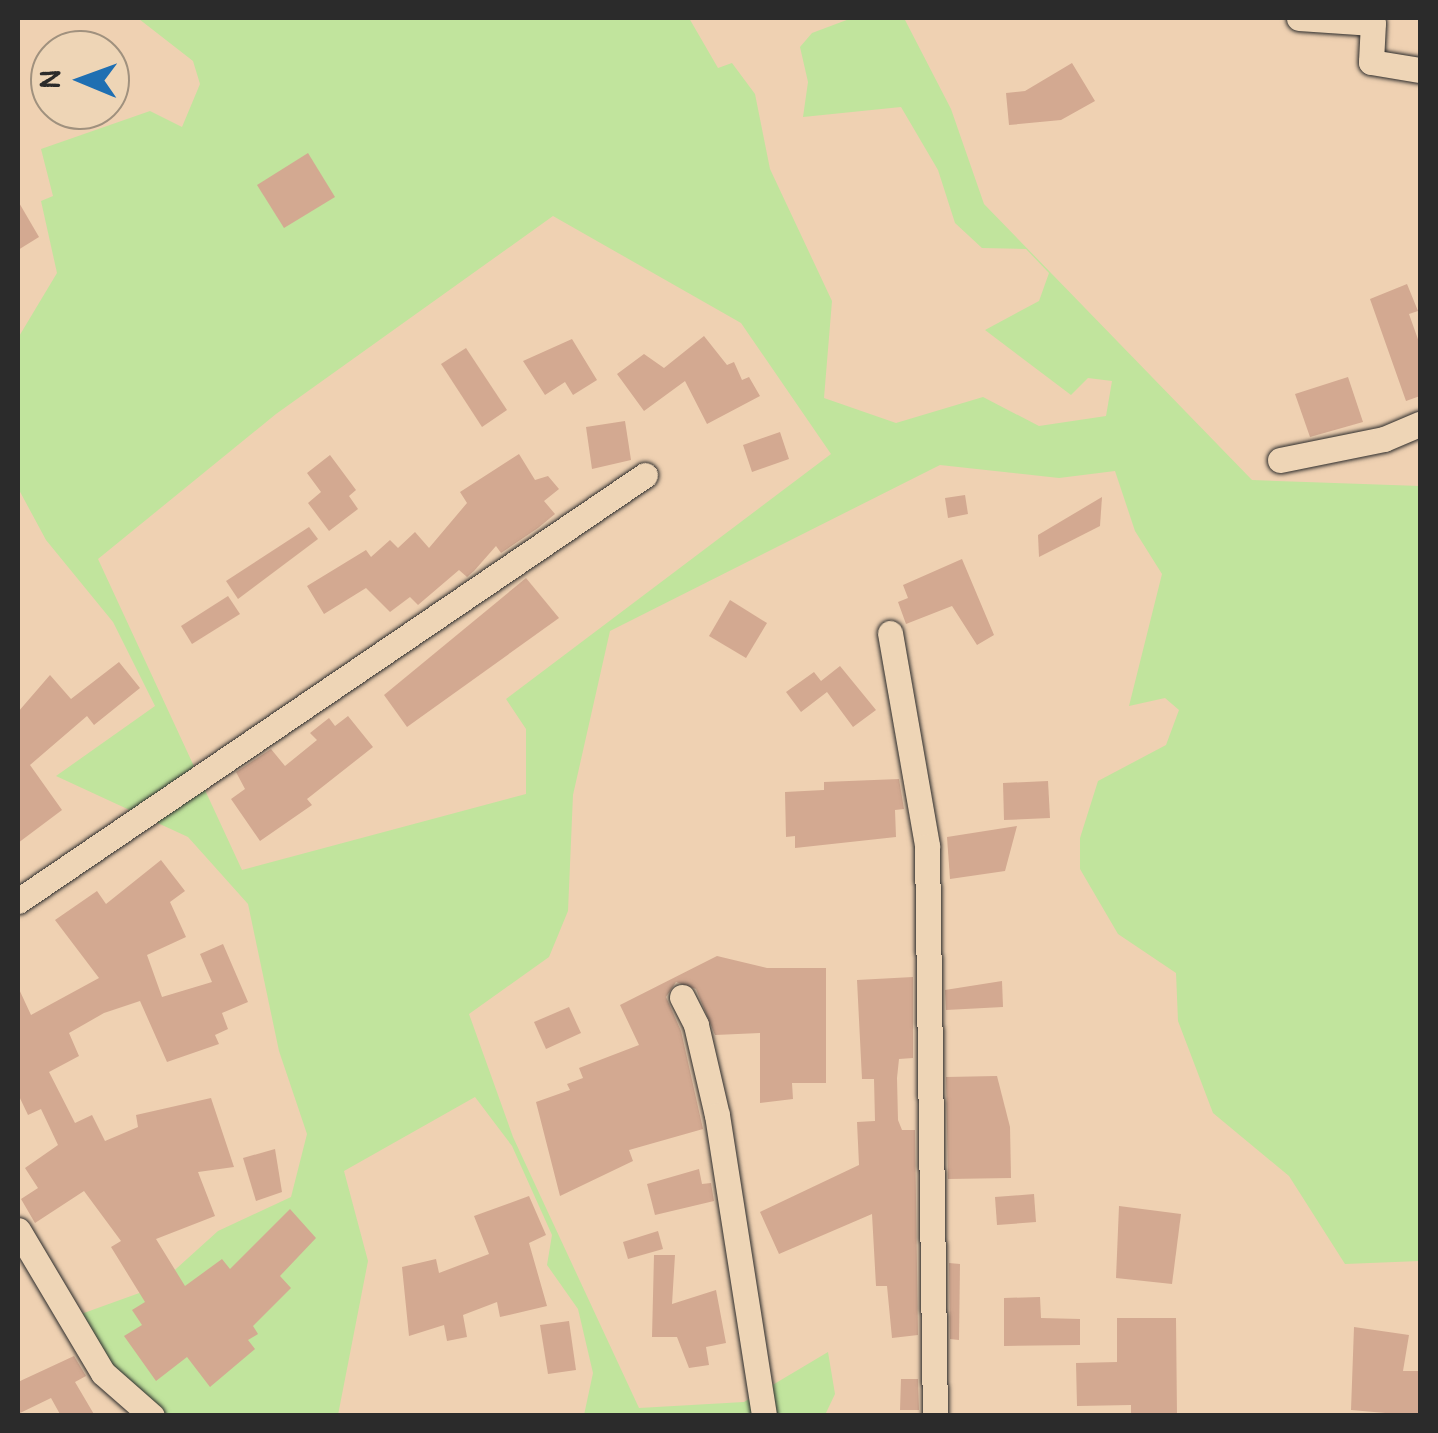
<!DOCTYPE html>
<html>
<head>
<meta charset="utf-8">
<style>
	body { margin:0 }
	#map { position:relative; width:1438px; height:1433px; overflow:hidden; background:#efd1b2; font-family:Pangolin,sans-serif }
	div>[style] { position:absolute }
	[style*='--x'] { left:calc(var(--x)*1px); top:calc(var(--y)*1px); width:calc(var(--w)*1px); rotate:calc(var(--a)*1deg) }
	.green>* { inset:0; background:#c1e49d }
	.building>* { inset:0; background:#d3a991 }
	.roads { filter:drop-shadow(0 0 2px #2b2b2b) drop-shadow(0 0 2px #2b2b2b) }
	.street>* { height:25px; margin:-12.5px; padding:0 12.5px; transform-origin:12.5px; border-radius:12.5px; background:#eed5b6 }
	span { translate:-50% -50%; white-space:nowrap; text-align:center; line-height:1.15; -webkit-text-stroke:8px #eed5b6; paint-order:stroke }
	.frame { position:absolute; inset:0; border:20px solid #2b2b2b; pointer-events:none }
	.north { position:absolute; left:30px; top:30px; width:100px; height:100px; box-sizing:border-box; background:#eed5b6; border:2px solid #a0917e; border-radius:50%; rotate:271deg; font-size:28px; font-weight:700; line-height:40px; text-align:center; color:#2b2b2b }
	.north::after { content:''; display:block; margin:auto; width:35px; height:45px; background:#1f6fb2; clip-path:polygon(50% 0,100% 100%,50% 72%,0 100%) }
</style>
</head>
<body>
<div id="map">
	<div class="green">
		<div style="clip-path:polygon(evenodd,111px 18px,689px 18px,718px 68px,732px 63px,755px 94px,770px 169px,832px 301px,824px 398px,896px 423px,983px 397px,1039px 426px,1106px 416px,1112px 381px,1088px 378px,1071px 395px,985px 330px,1039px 301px,1049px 273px,1026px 249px,982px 248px,955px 223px,938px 170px,901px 107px,803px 117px,808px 82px,800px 47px,812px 33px,852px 18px,904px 18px,951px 109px,984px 204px,1252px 480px,1420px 486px,1420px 1261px,1345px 1264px,1289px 1176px,1213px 1113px,1178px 1021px,1176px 973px,1118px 934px,1080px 869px,1080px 838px,1098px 781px,1166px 745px,1179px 710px,1165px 698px,1129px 706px,1162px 574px,1135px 531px,1115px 471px,1059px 478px,940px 465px,610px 631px,573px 795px,568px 911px,549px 957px,469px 1014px,513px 1137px,639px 1408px,744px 1402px,828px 1352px,835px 1394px,825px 1415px,584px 1415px,593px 1373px,578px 1309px,547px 1265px,552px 1235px,512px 1146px,475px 1097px,344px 1171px,368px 1261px,338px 1415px,163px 1415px,118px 1388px,70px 1318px,156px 1287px,218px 1231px,291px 1197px,307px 1134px,279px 1051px,248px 904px,188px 837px,56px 776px,155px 706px,113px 622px,46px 540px,18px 488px,18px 338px,57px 273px,41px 201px,53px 196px,41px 149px,150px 111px,182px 127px,200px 84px,193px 61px,139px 19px,111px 18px,553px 216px,741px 323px,831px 454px,506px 699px,526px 729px,526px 794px,242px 870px,98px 559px,276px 414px,553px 216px)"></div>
	</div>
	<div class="building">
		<div style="clip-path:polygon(1072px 63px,1095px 101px,1061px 120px,1009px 125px,1006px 93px,1025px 91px)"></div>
		<div style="clip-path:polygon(308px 153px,335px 197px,284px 228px,257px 185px)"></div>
		<div style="clip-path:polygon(18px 201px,39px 237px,18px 250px)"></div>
		<div style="clip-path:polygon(1407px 284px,1418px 311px,1409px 314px,1420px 345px,1420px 396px,1406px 401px,1370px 299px)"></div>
		<div style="clip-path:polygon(704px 336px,727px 365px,734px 362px,742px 380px,749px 377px,760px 396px,707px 424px,685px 381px,644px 411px,617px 374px,644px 354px,664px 368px)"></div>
		<div style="clip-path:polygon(572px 339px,597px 380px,573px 395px,565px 382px,545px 395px,523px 361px)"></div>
		<div style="clip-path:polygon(466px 348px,507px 410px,482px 427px,441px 364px)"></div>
		<div style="clip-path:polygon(1348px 377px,1363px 422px,1310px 437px,1295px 394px)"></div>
		<div style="clip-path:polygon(625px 421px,631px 460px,592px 469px,586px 427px)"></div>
		<div style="clip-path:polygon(780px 432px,789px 459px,752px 472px,743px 445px)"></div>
		<div style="clip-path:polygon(519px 454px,535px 480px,548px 476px,559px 489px,544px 501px,555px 514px,538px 528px,501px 553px,496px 546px,474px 571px,467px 577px,459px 570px,418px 605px,410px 597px,390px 612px,366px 588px,324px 614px,307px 586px,366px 550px,371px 557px,390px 540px,398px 548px,415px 532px,429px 548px,467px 503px,460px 492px)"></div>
		<div style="clip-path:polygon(330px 455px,356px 490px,349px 496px,358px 509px,329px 531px,308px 503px,321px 492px,307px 473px)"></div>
		<div style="clip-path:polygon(965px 495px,968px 514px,948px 518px,945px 498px)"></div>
		<div style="clip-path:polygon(1102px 497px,1100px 526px,1039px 557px,1038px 535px)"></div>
		<div style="clip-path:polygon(309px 527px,318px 539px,238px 599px,226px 581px)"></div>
		<div style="clip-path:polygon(962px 559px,994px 635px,977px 645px,952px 606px,906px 624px,898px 602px,908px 598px,903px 585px)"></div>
		<div style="clip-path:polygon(526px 578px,559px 618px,407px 727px,384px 695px)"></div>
		<div style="clip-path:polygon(228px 596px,240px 614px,192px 644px,181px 626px)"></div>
		<div style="clip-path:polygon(730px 600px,767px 623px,746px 658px,709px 636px)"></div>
		<div style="clip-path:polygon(119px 662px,140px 688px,94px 725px,87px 716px,30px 765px,62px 810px,18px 843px,18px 712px,50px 675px,71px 699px)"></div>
		<div style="clip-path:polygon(840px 666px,876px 710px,853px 727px,827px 692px,801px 712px,786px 692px,814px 672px,821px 681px)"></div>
		<div style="clip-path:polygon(348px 716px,373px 747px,307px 799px,312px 805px,260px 841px,231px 799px,245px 789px,236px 772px,271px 749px,285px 766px,317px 740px,310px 733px,329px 718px,335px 726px)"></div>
		<div style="clip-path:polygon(899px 779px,904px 809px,895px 810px,896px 837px,795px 848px,795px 836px,786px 837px,785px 792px,824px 790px,824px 782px)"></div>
		<div style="clip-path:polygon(1048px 781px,1050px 818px,1004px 820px,1003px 783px)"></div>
		<div style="clip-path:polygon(1017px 826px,1005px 871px,950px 879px,947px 837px)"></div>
		<div style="clip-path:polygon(161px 860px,185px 891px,170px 902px,186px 937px,147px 955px,162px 997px,212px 982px,200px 954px,223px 944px,248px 1002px,222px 1013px,228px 1029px,215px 1035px,219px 1044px,167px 1062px,140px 1001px,104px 1013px,69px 1033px,79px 1056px,49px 1072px,75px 1123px,92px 1115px,105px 1141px,138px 1127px,136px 1115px,211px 1098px,234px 1167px,198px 1172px,215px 1216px,156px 1239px,185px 1286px,222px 1259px,230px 1269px,290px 1209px,316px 1238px,280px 1276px,291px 1288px,253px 1326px,258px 1334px,248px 1340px,255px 1349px,210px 1387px,187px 1357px,156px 1381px,124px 1336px,142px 1325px,132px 1310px,145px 1302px,111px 1247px,121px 1241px,84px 1191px,35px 1223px,21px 1199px,38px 1188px,25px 1168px,58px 1145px,41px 1109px,28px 1115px,18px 1094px,18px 987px,31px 1015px,99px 978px,55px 920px,97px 891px,106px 904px)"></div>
		<div style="clip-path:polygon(717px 956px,767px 968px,826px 968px,826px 1083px,792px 1083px,793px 1099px,760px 1103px,760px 1033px,715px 1035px,696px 989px,676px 982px,666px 997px,681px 1031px,703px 1129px,629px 1150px,633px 1161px,560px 1196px,536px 1102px,570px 1090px,567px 1084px,583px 1078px,579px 1068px,639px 1045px,620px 1005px)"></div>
		<div style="clip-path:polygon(913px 977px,913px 1058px,899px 1059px,897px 1078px,898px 1120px,902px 1130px,915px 1130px,918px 1335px,892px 1338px,887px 1286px,876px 1286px,872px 1214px,779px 1254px,760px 1212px,859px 1165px,857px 1122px,875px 1121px,874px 1079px,862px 1079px,857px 980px)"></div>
		<div style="clip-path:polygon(1002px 981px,1003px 1007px,946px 1010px,945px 990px)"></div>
		<div style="clip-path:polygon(569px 1007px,581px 1033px,546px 1049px,534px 1022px)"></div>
		<div style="clip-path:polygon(997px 1076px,1010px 1127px,1011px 1178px,948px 1179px,946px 1077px)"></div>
		<div style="clip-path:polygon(275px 1149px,282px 1192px,256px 1201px,243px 1158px)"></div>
		<div style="clip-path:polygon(699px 1169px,702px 1184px,711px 1183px,714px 1201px,655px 1215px,647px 1184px)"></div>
		<div style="clip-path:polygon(1034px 1194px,1036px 1222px,997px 1225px,995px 1197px)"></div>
		<div style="clip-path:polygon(529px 1196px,546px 1235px,529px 1243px,547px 1306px,500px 1317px,497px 1302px,463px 1315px,467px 1337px,447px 1341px,444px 1325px,409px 1336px,402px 1267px,436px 1259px,439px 1273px,489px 1254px,474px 1216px)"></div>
		<div style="clip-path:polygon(1119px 1206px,1181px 1214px,1172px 1284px,1116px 1278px)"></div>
		<div style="clip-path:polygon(658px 1231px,663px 1249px,628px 1259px,623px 1242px)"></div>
		<div style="clip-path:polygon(654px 1255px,675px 1255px,672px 1304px,716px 1290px,726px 1343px,706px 1347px,709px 1365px,689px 1368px,677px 1337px,652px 1337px)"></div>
		<div style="clip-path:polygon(949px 1263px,960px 1264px,959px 1340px,950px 1339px)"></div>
		<div style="clip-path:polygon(1040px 1297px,1041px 1318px,1080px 1319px,1080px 1345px,1004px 1346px,1004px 1298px)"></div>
		<div style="clip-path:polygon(1117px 1318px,1176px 1318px,1177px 1416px,1131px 1416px,1131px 1405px,1077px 1406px,1076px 1363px,1117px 1362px)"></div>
		<div style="clip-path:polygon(569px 1321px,576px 1370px,548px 1374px,540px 1325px)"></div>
		<div style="clip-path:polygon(1354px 1327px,1409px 1335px,1403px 1371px,1420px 1371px,1420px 1416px,1351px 1410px)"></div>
		<div style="clip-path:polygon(74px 1356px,86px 1376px,75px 1382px,95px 1416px,61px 1416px,51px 1398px,18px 1414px,18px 1382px)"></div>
		<div style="clip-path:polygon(901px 1379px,918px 1379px,919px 1410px,900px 1410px)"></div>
	</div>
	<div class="roads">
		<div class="street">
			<div style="--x:1299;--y:18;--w:74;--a:3.9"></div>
			<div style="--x:1373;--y:23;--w:39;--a:93"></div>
			<div style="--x:1371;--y:62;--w:50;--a:9.3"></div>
			<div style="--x:1280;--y:460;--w:106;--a:-11.4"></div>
			<div style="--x:1384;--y:439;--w:39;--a:-23"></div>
			<div style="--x:890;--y:633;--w:216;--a:80.1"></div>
			<div style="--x:927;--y:846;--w:570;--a:89.2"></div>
			<div style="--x:18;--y:901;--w:758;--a:-34.19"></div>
			<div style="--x:682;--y:997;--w:31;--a:63"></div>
			<div style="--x:696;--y:1025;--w:92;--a:76.9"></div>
			<div style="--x:717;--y:1115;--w:305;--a:81.1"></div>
			<div style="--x:18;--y:1230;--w:166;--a:59.3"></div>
			<div style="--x:103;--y:1373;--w:65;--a:41.3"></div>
		</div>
	</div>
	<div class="frame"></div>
	<div class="north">N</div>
</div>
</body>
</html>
